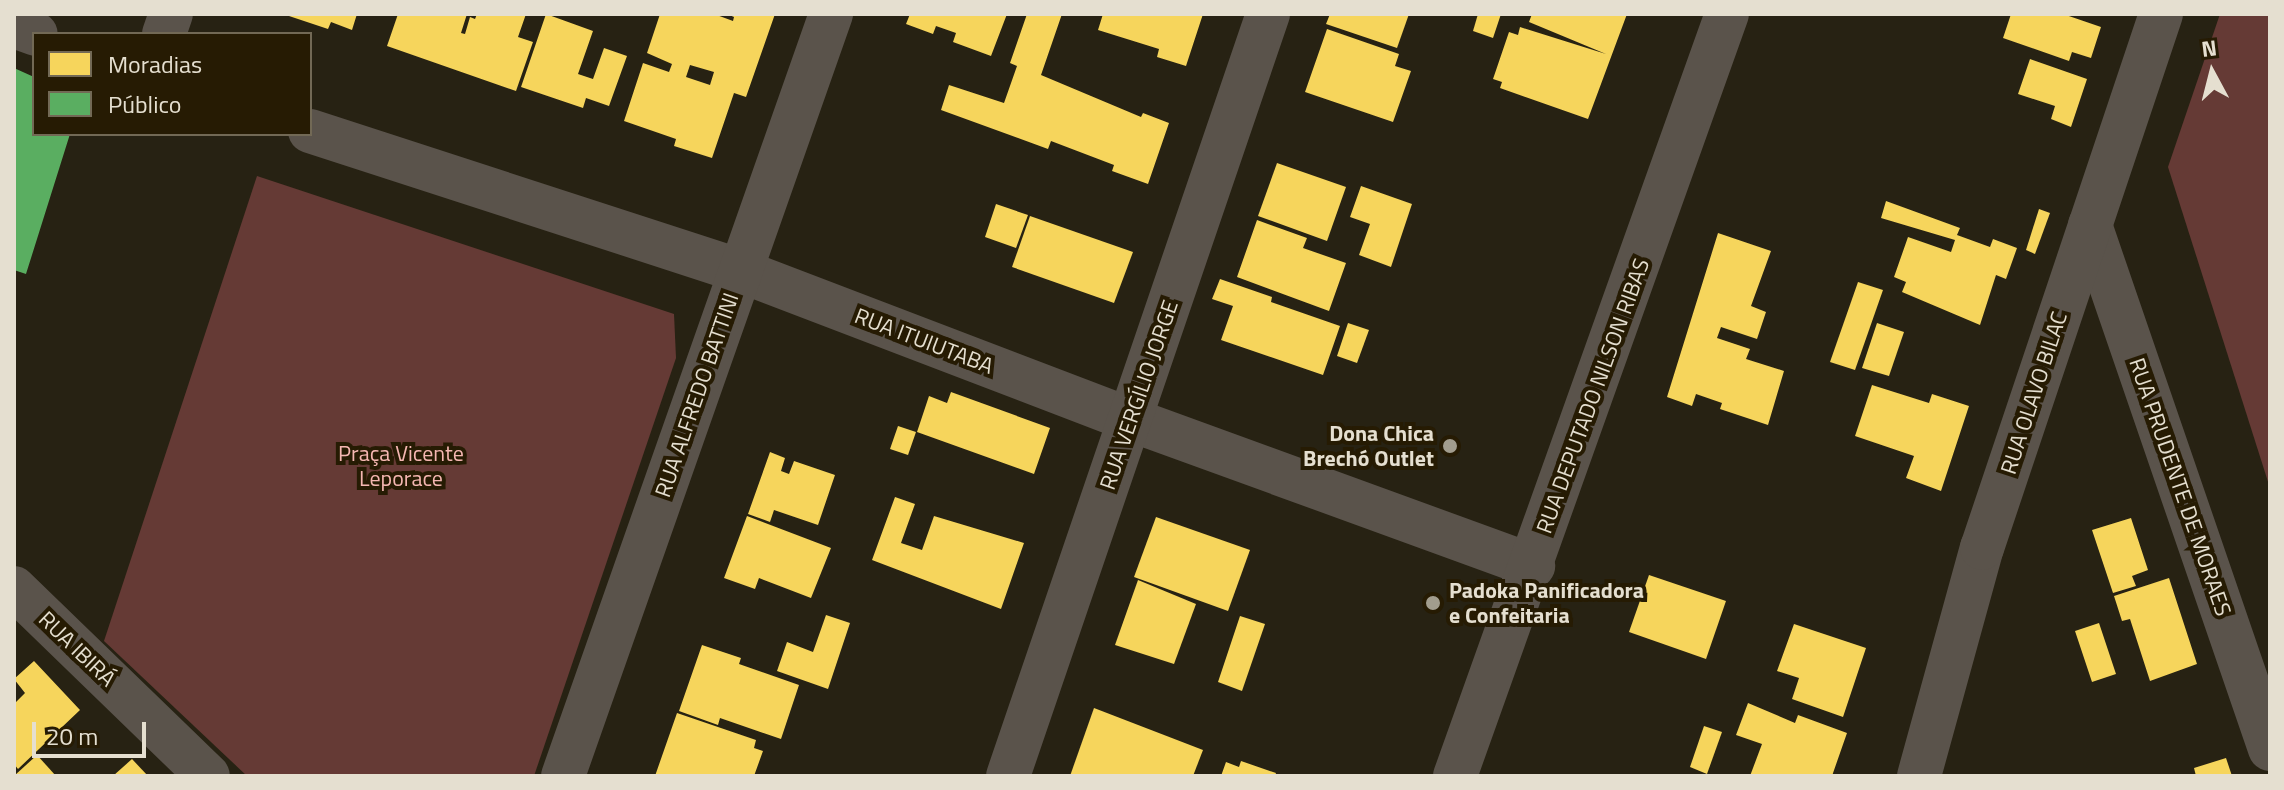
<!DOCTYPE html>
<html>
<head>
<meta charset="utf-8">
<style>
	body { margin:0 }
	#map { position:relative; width:2284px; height:790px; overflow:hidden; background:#272213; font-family:"Titillium Web",sans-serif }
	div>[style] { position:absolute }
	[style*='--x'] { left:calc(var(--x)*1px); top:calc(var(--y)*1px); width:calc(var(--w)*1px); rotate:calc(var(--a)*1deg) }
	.green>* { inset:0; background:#653a35 }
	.homes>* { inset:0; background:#f6d55c }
	.public>* { inset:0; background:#5aae61 }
	.street>* { height:44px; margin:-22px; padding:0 22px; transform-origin:22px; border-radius:22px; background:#5a534b }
	.dots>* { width:22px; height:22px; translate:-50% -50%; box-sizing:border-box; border:4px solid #261b03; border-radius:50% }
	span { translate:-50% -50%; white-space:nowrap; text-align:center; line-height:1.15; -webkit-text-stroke:8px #261b03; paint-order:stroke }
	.street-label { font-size:22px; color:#e5dfd0 }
	.poi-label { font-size:22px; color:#e5dfd0; font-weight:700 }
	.right { translate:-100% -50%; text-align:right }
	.left { translate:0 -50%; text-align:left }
	.park-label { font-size:22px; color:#f5b7b2 }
	.frame { position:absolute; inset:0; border:16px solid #e5dfd0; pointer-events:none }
	.legend { position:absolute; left:32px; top:32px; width:280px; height:104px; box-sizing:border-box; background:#261b03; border:2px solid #726955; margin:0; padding:10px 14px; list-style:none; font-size:24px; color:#e5dfd0 }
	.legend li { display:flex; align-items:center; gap:16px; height:40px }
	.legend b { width:40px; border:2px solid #726955 }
	.north { position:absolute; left:2172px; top:32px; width:80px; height:80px; -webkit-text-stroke:6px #261b03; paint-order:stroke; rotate:353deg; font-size:22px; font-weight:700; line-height:32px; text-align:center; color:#e5dfd0 }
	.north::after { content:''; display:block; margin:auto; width:28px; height:36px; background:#e5dfd0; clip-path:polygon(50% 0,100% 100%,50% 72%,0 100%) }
	.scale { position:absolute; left:32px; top:722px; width:114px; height:36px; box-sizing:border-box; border:4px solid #e5dfd0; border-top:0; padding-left:10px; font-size:24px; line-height:28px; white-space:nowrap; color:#e5dfd0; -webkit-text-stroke:6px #261b03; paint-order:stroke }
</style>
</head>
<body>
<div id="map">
	<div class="green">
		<div style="clip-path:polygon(2220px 14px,2270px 14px,2270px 488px,2168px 167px)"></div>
		<div style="clip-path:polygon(257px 176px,674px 314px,676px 358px,534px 776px,247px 776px,104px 641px)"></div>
	</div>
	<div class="homes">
		<div style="clip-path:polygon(357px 14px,352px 30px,331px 22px,328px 29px,286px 15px)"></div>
		<div style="clip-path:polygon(398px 14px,467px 14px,461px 33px,465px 34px,470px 17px,475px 19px,477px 14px,526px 14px,518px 37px,533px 42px,516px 91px,387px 46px)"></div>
		<div style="clip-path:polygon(546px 14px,593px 31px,578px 74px,593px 79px,604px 48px,627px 56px,609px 106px,586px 98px,583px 108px,521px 87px)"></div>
		<div style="clip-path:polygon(evenodd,660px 14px,714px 14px,733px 21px,734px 17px,727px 14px,775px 14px,746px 97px,734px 93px,712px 158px,674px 146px,676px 139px,624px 121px,643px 63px,669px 72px,672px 64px,647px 53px,660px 14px,690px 65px,714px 72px,710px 85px,686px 77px,690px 65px)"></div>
		<div style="clip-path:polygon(910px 14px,1007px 14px,991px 56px,953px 42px,956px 33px,936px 26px,933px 34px,906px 24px)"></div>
		<div style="clip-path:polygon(1027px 14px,1062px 14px,1041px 75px,1141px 117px,1143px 113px,1169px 123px,1148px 184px,1112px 171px,1114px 165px,1051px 141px,1048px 149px,941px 110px,949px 85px,1004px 103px,1017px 66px,1010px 63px)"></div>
		<div style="clip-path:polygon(1103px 14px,1203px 14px,1186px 66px,1157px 57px,1159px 49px,1098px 30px)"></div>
		<div style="clip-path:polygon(1330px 14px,1409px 14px,1397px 48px,1326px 24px)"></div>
		<div style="clip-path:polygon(1478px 14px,1501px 14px,1493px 38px,1473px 31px)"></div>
		<div style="clip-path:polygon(1532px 14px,1627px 14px,1588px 119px,1500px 88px,1502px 82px,1493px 79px,1509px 32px,1518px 35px,1520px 27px,1606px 54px,1529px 22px)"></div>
		<div style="clip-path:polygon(2011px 14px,2063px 14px,2101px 27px,2091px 58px,2072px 52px,2069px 61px,2003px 38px)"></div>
		<div style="clip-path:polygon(1327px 29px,1399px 54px,1395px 66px,1411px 71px,1393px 122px,1305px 92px)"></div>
		<div style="clip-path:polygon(2030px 59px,2087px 79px,2071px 127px,2051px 119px,2055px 106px,2018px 94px)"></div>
		<div style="clip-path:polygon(1277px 163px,1346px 187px,1327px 241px,1258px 216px)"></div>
		<div style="clip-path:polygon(1361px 186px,1412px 204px,1391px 267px,1359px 255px,1370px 224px,1350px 217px)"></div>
		<div style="clip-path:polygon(1886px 201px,1960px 228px,1957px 235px,1990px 247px,1993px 239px,2017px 248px,2006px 279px,1996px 275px,1980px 325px,1902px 292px,1906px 282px,1894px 277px,1908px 237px,1951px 252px,1955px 240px,1881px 218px)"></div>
		<div style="clip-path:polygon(996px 204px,1028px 215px,1016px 248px,985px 237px)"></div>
		<div style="clip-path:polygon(2039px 209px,2050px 213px,2035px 254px,2026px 250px)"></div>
		<div style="clip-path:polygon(1030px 216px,1133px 252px,1114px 303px,1012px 267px)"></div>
		<div style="clip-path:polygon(1257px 220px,1307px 238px,1303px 248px,1346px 263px,1329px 311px,1237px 277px)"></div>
		<div style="clip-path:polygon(1718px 233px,1771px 251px,1751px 306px,1766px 312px,1757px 339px,1721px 327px,1717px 338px,1750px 349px,1746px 359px,1784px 371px,1768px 425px,1720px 409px,1722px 403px,1696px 394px,1692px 406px,1667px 397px)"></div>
		<div style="clip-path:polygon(1220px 279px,1272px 297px,1271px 302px,1340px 326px,1323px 375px,1221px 340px,1233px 306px,1212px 299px)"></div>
		<div style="clip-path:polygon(1858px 282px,1883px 290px,1855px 370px,1830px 362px)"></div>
		<div style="clip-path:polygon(1348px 323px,1369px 330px,1357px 363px,1337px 356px)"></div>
		<div style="clip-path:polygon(1877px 323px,1904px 332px,1889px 376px,1862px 368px)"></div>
		<div style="clip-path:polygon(1872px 385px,1929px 403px,1932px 394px,1969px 406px,1941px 491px,1906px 478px,1914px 456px,1855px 436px)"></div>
		<div style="clip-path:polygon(951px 392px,1050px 428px,1034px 474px,917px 432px,929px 396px,947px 403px)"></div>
		<div style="clip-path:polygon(898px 426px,916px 432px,908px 455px,890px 449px)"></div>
		<div style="clip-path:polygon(770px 452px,785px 458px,781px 471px,789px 474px,794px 461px,835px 475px,818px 525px,774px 510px,770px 522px,748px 514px)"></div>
		<div style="clip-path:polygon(895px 497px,915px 504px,901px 543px,922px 550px,934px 516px,1024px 543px,1001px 609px,872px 560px)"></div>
		<div style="clip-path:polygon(747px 516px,831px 548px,811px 598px,759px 578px,755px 589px,724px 578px)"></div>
		<div style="clip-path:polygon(1156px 517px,1250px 550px,1228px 611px,1134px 577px)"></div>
		<div style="clip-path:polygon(2131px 518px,2148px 570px,2132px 576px,2136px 586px,2113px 593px,2092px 530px)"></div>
		<div style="clip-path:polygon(1649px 575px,1726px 601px,1706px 659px,1629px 632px)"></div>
		<div style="clip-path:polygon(2169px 578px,2197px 664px,2150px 681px,2130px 619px,2122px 621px,2114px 596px)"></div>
		<div style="clip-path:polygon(1138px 580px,1196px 604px,1174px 664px,1115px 645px)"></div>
		<div style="clip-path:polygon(826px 615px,850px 623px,828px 689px,777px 671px,787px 642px,813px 652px)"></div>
		<div style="clip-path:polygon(1240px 616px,1265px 624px,1242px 691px,1218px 682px)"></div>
		<div style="clip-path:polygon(2099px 623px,2116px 674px,2092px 682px,2075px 631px)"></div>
		<div style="clip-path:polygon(1794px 624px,1866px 648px,1843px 717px,1792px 699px,1799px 678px,1777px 671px)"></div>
		<div style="clip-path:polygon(702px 645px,741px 658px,739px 664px,799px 685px,781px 739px,720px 718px,718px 725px,679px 711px)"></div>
		<div style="clip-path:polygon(34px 661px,80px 710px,18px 769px,14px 764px,14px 704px,25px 693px,14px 679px)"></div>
		<div style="clip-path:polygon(1748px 703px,1795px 723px,1798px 715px,1847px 733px,1832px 776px,1750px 776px,1762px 744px,1736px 735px)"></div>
		<div style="clip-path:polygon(1094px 708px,1203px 750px,1193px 776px,1070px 776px)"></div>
		<div style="clip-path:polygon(677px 713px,756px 740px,754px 748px,763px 751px,754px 776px,655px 776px)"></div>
		<div style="clip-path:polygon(1704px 726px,1722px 732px,1707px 774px,1690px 767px)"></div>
		<div style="clip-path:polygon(37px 755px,56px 776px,14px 776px)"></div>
		<div style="clip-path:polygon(2226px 758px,2232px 776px,2196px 776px,2194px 768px)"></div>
		<div style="clip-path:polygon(132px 759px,148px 776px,113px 776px)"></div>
		<div style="clip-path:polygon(1241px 761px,1276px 773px,1275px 776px,1221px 776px,1226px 762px,1239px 767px)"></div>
	</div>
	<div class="public">
		<div style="clip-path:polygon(14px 68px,34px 77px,34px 134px,70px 134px,26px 274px,14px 270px)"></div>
	</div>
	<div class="street">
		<div style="--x:14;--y:26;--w:23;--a:20"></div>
		<div style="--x:164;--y:34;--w:21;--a:-71"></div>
		<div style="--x:310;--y:131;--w:453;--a:18"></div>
		<div style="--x:741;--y:271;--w:418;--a:20.9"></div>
		<div style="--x:1132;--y:420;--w:427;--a:20"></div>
		<div style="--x:2090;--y:225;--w:554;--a:71.04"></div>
		<div style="--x:14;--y:588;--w:270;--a:44.1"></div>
		<div style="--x:563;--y:776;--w:808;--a:-70.62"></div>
		<div style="--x:1008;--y:776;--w:805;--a:-71.16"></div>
		<div style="--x:1455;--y:776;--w:809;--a:-70.36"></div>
		<div style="--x:1919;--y:776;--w:237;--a:-74.6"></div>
		<div style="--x:1982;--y:548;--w:563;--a:-71.47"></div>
	</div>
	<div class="dots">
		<div style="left:1450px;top:446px;background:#a29d8e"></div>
		<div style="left:1433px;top:603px;background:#a29d8e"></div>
	</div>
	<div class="street-label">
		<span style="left:924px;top:341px;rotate:21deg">RUA ITUIUTABA</span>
		<span style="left:2034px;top:393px;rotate:-72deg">RUA OLAVO BILAC</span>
		<span style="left:697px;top:395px;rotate:-71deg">RUA ALFREDO BATTINI</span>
		<span style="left:1139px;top:395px;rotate:-71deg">RUA VERGÍLIO JORGE</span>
		<span style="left:1593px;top:396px;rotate:-70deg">RUA DEPUTADO NILSON RIBAS</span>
		<span style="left:2180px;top:487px;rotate:71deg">RUA PRUDENTE DE MORAES</span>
		<span style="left:77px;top:649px;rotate:44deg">RUA IBIRÁ</span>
	</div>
	<div class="poi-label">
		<span class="right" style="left:1434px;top:446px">Dona Chica<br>Brechó Outlet</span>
		<span class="left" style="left:1449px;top:603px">Padoka Panificadora<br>e Confeitaria</span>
	</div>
	<div class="park-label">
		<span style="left:401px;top:466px">Praça Vicente<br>Leporace</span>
	</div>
	<div class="frame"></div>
	<ul class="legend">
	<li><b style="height:22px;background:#f6d55c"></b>Moradias</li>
	<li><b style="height:22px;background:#5aae61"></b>Público</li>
	</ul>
	<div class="north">N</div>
	<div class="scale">20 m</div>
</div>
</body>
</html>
